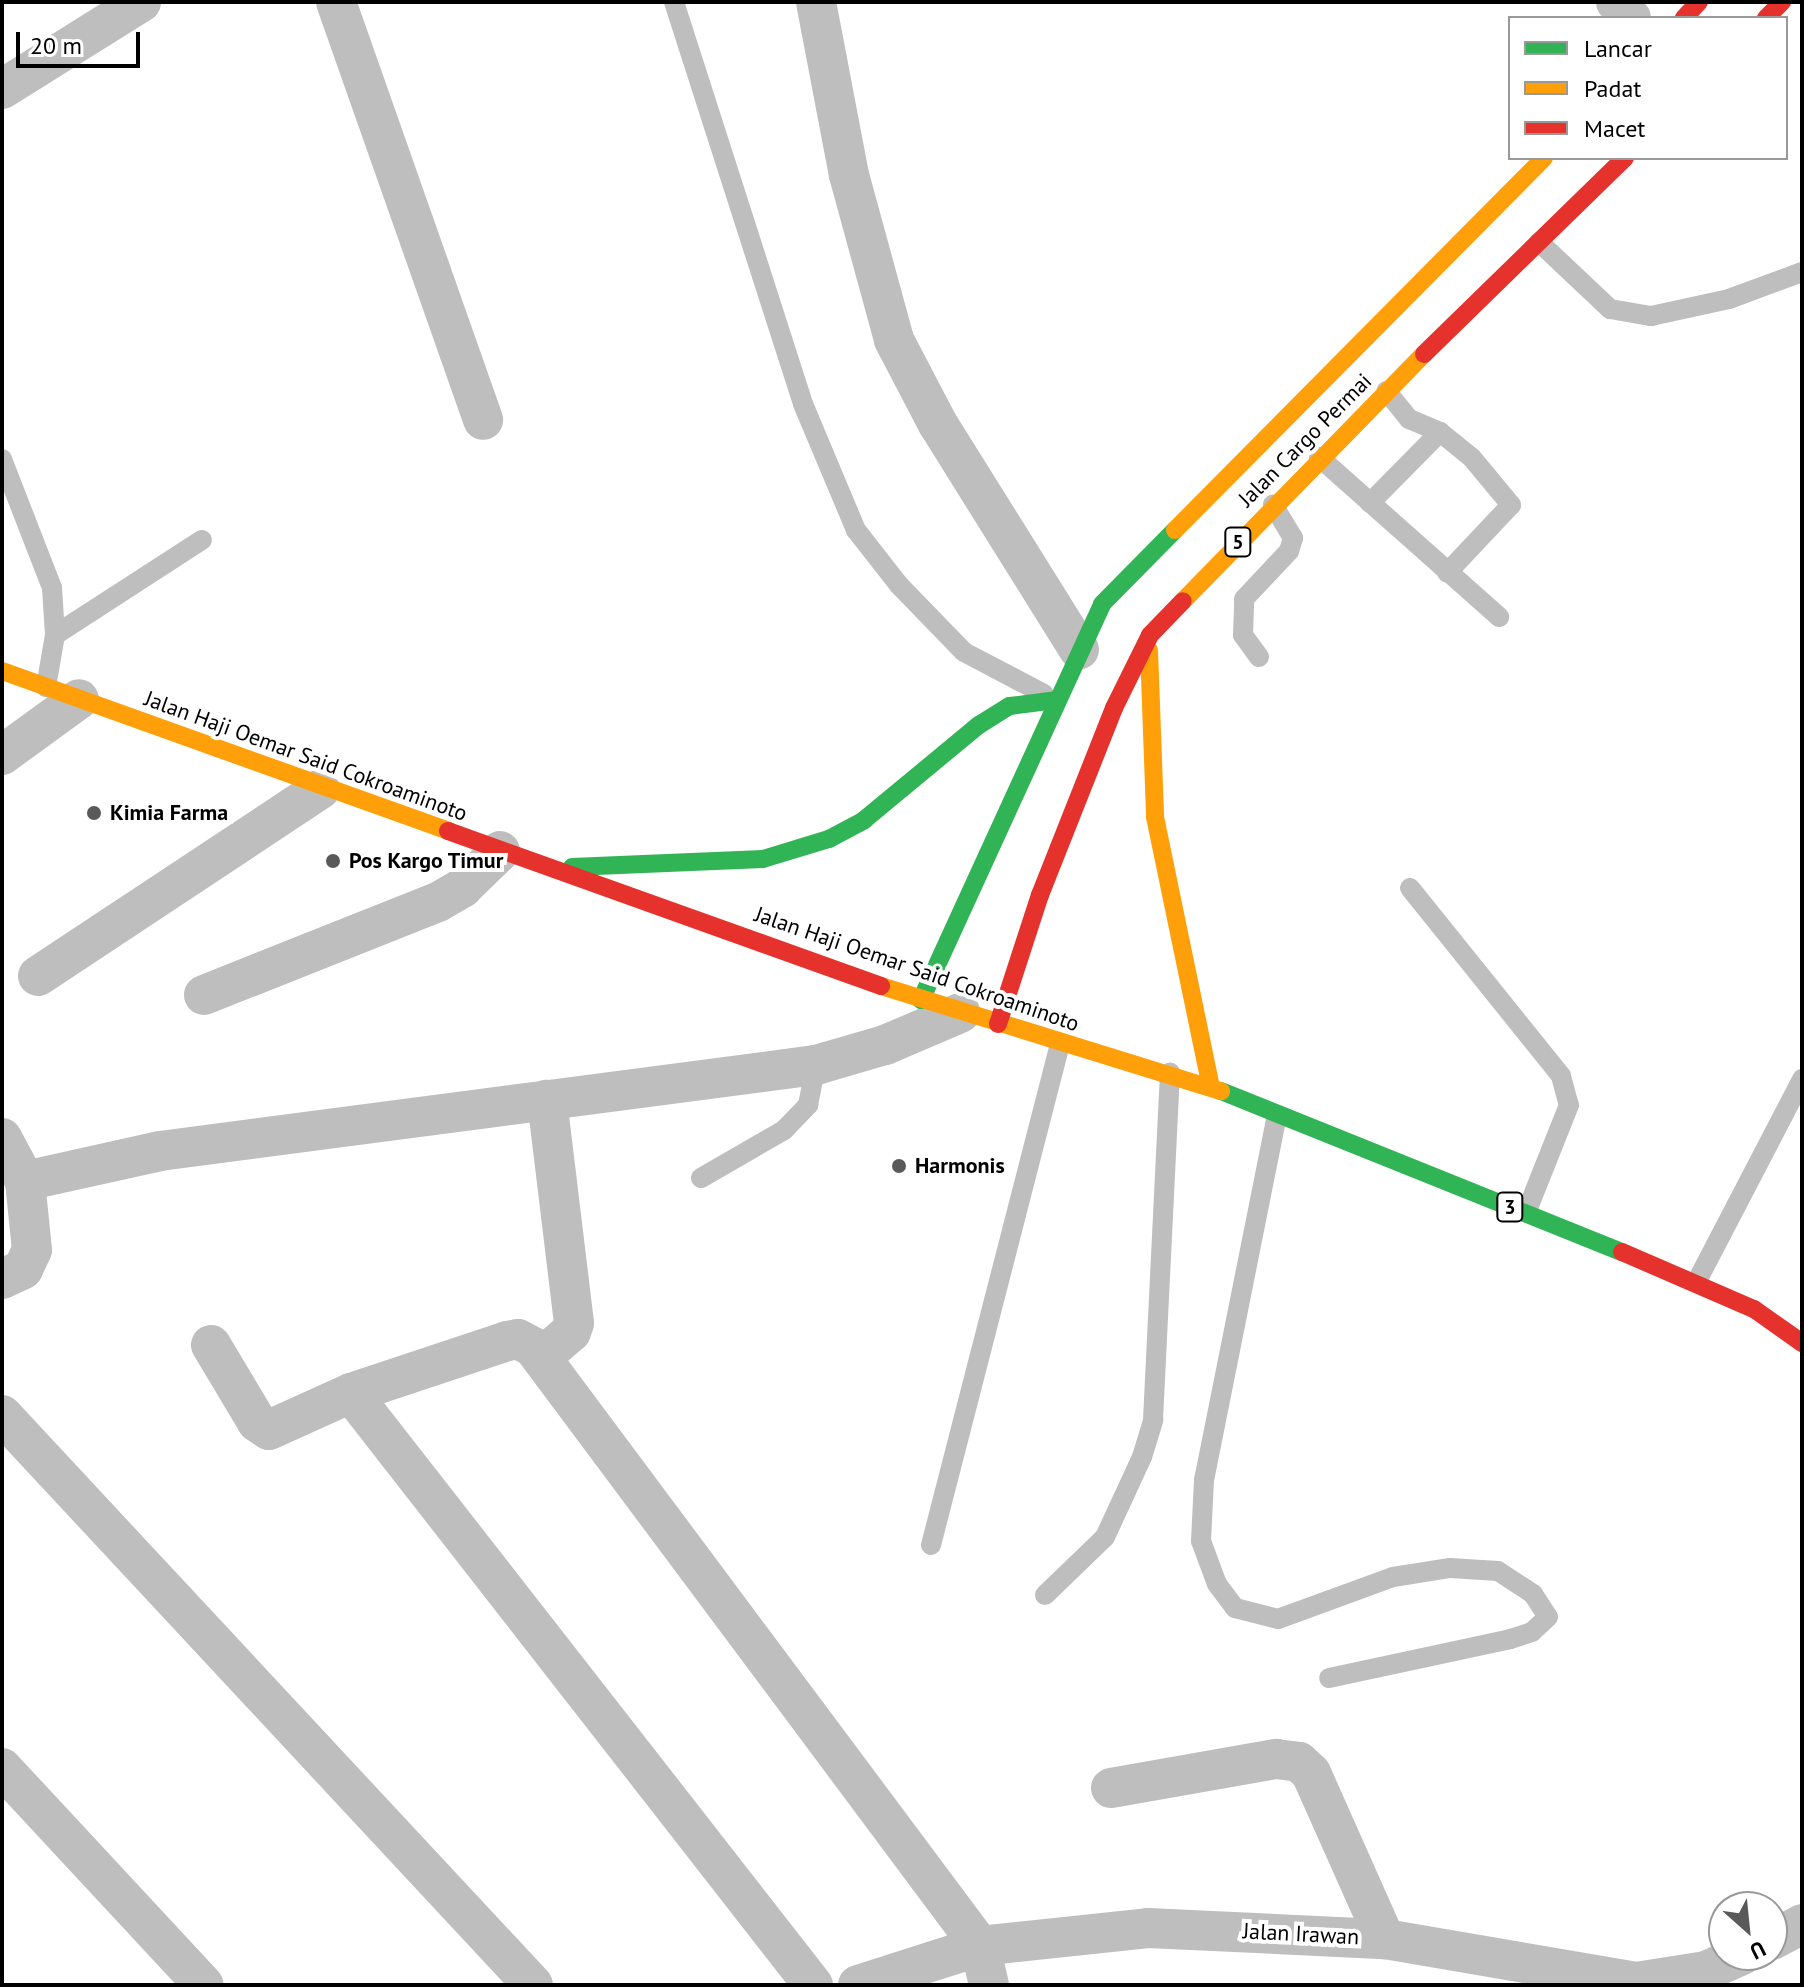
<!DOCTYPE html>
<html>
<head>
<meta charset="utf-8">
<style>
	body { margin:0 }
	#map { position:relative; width:1804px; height:1987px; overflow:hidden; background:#fff; font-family:"PT Sans",sans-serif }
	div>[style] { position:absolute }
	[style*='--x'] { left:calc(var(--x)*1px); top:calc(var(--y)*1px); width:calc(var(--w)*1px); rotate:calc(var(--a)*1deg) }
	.lane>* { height:20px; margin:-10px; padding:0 10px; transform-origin:10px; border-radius:10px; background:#bebebe }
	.street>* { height:40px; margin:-20px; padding:0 20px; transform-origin:20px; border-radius:20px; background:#bebebe }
	.fast>* { height:18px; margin:-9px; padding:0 9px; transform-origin:9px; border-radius:9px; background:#30b455 }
	.slow>* { height:18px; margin:-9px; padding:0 9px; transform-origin:9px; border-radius:9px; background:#ff9f0a }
	.jam>* { height:18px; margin:-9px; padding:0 9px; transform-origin:9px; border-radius:9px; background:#e5322d }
	.dots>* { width:22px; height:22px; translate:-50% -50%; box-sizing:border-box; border:4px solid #fff; border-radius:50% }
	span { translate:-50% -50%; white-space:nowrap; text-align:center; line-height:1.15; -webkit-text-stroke:8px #fff; paint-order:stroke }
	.shield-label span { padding:2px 6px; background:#fff; border:2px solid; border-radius:6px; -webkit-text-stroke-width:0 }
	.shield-label { font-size:20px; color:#000; font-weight:700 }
	.street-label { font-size:22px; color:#000 }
	.poi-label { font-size:22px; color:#000; font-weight:700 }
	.left { translate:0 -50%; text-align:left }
	.frame { position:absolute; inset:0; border:4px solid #000; pointer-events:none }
	.legend { position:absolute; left:1508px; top:16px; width:280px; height:144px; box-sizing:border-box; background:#fff; border:2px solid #999; margin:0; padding:10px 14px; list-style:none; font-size:24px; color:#000 }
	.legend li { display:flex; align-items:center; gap:16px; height:40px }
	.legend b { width:40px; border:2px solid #999 }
	.north { position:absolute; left:1708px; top:1891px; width:80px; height:80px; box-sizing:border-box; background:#fff; border:2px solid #999; border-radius:50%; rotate:153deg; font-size:22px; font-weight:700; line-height:32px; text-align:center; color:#000 }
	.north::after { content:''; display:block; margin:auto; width:28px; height:36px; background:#595959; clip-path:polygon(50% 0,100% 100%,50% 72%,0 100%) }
	.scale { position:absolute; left:16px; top:32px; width:124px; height:36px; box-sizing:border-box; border:4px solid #000; border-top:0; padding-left:10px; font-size:24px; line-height:28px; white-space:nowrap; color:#000; -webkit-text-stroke:6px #fff; paint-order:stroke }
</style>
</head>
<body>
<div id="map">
	<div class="lane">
		<div style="--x:674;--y:2;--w:422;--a:72.2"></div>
		<div style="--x:803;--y:404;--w:137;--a:67.2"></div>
		<div style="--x:856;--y:530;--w:70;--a:52"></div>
		<div style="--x:899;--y:585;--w:93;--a:45.9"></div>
		<div style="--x:964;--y:652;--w:90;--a:27.7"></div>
		<div style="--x:1539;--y:242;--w:98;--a:43.3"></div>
		<div style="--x:1610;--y:309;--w:42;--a:9.7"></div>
		<div style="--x:1651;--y:316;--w:80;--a:-12.3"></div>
		<div style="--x:1729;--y:299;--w:78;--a:-20.3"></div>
		<div style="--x:1440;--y:432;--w:41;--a:39.1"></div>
		<div style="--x:1472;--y:458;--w:61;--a:50.3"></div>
		<div style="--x:1511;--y:505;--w:93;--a:133.3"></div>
		<div style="--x:1319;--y:457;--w:241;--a:41.6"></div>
		<div style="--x:2;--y:459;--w:138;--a:68.8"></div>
		<div style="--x:52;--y:588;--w:47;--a:86.3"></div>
		<div style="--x:55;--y:635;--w:53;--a:99.8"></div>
		<div style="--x:1370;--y:503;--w:100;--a:-45.4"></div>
		<div style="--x:1440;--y:432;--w:34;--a:-157"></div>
		<div style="--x:1409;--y:419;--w:36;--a:-129"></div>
		<div style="--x:55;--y:635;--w:175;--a:-32.9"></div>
		<div style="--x:1259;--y:657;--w:27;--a:-126"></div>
		<div style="--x:1243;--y:635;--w:36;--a:-88"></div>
		<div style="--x:1244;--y:599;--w:66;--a:-46.8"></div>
		<div style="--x:1289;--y:551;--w:14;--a:-73"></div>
		<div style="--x:1293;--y:538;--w:39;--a:-121"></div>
		<div style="--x:1410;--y:888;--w:241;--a:51.2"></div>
		<div style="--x:1561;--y:1076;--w:30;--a:75"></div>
		<div style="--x:1569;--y:1105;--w:116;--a:111.7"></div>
		<div style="--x:1277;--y:1115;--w:372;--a:101.3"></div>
		<div style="--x:1204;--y:1480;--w:61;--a:92.8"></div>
		<div style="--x:1201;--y:1541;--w:46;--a:69.6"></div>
		<div style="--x:1217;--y:1584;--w:30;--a:53"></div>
		<div style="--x:1235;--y:1608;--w:44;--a:14.3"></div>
		<div style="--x:1278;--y:1619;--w:122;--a:-20.1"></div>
		<div style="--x:1393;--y:1577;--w:58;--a:-9"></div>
		<div style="--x:1450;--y:1568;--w:48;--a:3.6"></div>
		<div style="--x:1498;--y:1571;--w:42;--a:33.3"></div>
		<div style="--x:1533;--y:1594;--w:27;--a:57"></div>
		<div style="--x:1548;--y:1617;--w:22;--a:137"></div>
		<div style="--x:1532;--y:1632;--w:22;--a:162"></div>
		<div style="--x:1511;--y:1639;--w:186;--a:167.9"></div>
		<div style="--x:701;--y:1178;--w:96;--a:-30"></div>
		<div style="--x:784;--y:1130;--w:35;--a:-46"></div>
		<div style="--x:808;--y:1105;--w:41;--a:-78.7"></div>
		<div style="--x:1697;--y:1281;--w:228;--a:-62.5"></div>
		<div style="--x:931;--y:1545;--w:517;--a:-75.56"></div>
		<div style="--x:1045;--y:1595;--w:83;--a:-44"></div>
		<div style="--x:1105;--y:1537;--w:88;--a:-65.2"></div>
		<div style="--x:1142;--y:1457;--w:39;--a:-73"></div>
		<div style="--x:1153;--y:1420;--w:348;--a:-87.2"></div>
	</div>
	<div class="street">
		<div style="--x:336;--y:2;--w:443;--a:70.6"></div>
		<div style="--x:816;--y:2;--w:176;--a:79.2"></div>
		<div style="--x:849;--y:175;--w:171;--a:74.7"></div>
		<div style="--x:894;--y:340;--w:95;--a:62.4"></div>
		<div style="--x:938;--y:424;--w:266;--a:58"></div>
		<div style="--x:1616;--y:2;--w:22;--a:47"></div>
		<div style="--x:2;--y:89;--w:164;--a:-32"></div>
		<div style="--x:2;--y:755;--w:95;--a:-36"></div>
		<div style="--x:38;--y:976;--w:338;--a:-33.5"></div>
		<div style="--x:204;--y:995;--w:252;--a:-21.7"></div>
		<div style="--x:438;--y:902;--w:28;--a:-30"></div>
		<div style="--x:462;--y:888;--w:53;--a:-44.2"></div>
		<div style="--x:2;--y:1138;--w:49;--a:61.9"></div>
		<div style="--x:25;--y:1181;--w:138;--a:-12.5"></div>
		<div style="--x:160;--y:1151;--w:662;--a:-7.47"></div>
		<div style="--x:816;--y:1065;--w:72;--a:-16.2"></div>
		<div style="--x:885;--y:1045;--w:82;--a:-23.1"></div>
		<div style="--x:2;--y:1279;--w:23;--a:-25"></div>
		<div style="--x:23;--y:1269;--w:21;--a:-65"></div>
		<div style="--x:32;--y:1250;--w:69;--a:-95.8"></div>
		<div style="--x:211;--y:1345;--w:90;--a:59.1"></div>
		<div style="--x:257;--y:1422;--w:14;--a:34"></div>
		<div style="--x:269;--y:1430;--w:90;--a:-24.3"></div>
		<div style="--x:542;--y:1357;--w:38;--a:-41"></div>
		<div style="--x:571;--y:1332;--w:9;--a:-72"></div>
		<div style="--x:574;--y:1323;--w:225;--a:-96.9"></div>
		<div style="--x:2;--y:1415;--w:779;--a:47.03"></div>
		<div style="--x:2;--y:1768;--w:296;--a:47.1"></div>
		<div style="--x:1111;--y:1788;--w:168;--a:-10"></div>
		<div style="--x:1276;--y:1759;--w:23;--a:7"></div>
		<div style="--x:1299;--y:1762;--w:16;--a:43"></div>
		<div style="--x:1311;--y:1773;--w:182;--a:66"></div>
		<div style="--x:1772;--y:1940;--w:34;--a:-28"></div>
		<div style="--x:813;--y:1985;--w:751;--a:-127.97"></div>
		<div style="--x:351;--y:1393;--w:164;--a:-18.4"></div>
		<div style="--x:507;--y:1341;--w:11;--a:-10"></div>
		<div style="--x:518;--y:1339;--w:17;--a:28"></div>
		<div style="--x:533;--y:1347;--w:747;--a:53.27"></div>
		<div style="--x:980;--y:1946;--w:40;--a:77"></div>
		<div style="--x:858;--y:1985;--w:128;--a:-17.7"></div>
		<div style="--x:980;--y:1946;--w:169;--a:-6.1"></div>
		<div style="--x:1148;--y:1928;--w:237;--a:2.7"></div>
		<div style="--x:1385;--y:1939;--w:255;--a:9.7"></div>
		<div style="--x:1636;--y:1982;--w:71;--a:-8.9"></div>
		<div style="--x:1706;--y:1971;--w:39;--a:-24"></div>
	</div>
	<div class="fast">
		<div style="--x:572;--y:867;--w:191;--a:-2.4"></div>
		<div style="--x:763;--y:859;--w:69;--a:-16.9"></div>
		<div style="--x:829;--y:839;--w:40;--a:-28"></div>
		<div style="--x:864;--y:820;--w:149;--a:-39.6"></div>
		<div style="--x:979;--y:725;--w:36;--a:-32"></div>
		<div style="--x:1010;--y:706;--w:46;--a:-7.4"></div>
		<div style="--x:921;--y:1000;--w:435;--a:-65.4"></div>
		<div style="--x:1102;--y:604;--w:104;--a:-45.4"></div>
		<div style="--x:1221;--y:1091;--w:432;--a:21.9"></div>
	</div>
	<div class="slow">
		<div style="--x:1175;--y:530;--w:524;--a:-45.23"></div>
		<div style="--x:1183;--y:601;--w:345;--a:-45.7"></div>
		<div style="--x:1149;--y:650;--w:167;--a:87.9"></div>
		<div style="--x:1155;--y:817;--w:276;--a:78.3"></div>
		<div style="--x:2;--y:671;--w:474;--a:19.7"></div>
		<div style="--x:881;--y:986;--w:356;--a:17.2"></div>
	</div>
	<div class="jam">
		<div style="--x:1684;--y:18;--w:22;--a:-47"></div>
		<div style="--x:1766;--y:18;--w:23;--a:-45"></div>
		<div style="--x:1424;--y:354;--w:281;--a:-44.3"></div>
		<div style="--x:448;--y:831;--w:460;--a:19.7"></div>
		<div style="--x:998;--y:1024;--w:136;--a:-72"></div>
		<div style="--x:1040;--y:895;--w:201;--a:-68.4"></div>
		<div style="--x:1114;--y:708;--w:81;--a:-63.7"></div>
		<div style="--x:1150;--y:635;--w:47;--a:-45.9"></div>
		<div style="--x:1622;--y:1252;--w:144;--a:23.4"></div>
		<div style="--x:1754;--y:1309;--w:59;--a:35.3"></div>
	</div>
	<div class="dots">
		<div style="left:94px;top:813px;background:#595959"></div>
		<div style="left:333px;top:861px;background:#595959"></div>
		<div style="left:899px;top:1166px;background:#595959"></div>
	</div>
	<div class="shield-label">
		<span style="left:1238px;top:542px">5</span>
		<span style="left:1510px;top:1207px">3</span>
	</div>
	<div class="street-label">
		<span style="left:1305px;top:440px;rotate:-45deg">Jalan Cargo Permai</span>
		<span style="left:306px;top:756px;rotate:20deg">Jalan Haji Oemar Said Cokroaminoto</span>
		<span style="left:917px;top:969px;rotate:19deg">Jalan Haji Oemar Said Cokroaminoto</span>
		<span style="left:1301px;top:1934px;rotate:3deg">Jalan Irawan</span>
	</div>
	<div class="poi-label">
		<span class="left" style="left:110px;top:813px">Kimia Farma</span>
		<span class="left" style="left:349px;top:861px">Pos Kargo Timur</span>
		<span class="left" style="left:915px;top:1166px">Harmonis</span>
	</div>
	<div class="frame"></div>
	<ul class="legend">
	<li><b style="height:10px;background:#30b455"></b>Lancar</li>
	<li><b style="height:10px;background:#ff9f0a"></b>Padat</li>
	<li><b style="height:10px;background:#e5322d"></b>Macet</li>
	</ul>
	<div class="north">U</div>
	<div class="scale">20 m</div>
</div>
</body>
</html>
